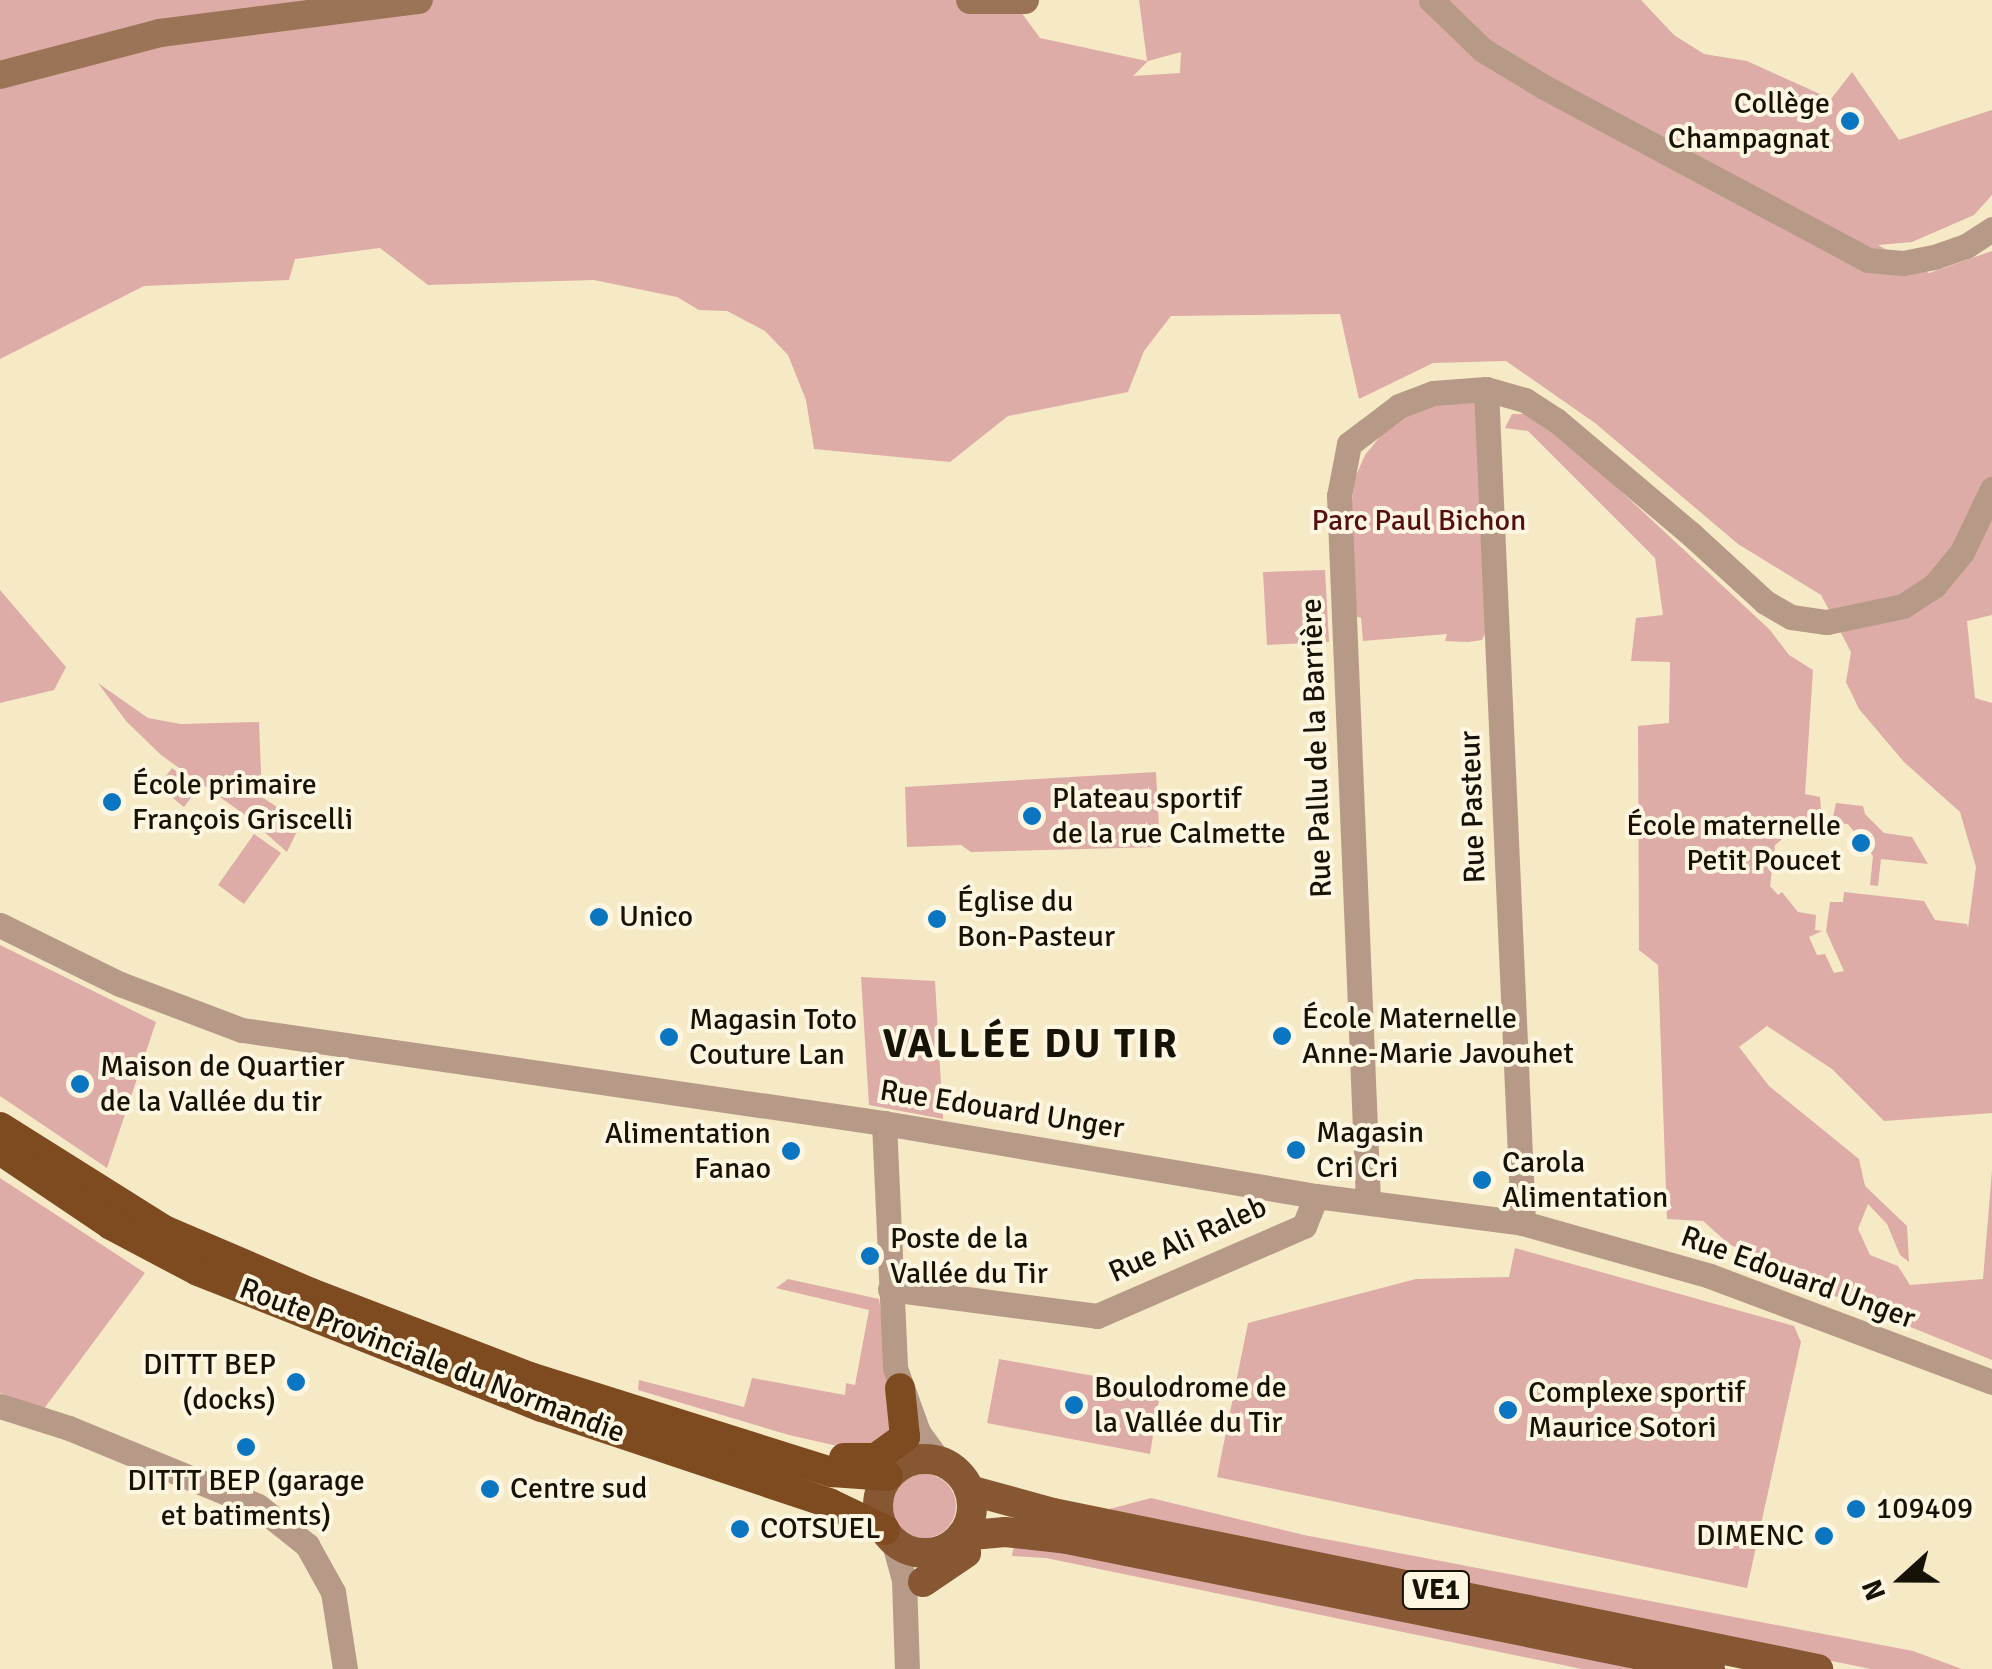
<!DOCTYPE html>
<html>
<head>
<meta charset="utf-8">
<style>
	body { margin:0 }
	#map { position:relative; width:1992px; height:1669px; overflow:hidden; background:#f6e9c6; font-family:Signika,sans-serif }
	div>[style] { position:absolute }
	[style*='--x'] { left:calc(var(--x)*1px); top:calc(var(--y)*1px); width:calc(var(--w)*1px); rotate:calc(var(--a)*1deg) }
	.green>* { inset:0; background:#ddaca7 }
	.round { border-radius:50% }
	.tertiary>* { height:25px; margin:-12.5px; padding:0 12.5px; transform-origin:12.5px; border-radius:12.5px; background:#b69a87 }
	.secondary>* { height:28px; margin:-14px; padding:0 14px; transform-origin:14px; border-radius:14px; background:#9b7356 }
	.primary>* { height:30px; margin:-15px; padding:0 15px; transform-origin:15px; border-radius:15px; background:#875733 }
	.primary>.ring { margin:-15px; padding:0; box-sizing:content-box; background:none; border:30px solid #875733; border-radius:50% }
	.trunk>* { height:30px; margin:-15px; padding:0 15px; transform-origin:15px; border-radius:15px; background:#7e4b20 }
	.dots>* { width:28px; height:28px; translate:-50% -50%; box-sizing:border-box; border:5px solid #fff6e2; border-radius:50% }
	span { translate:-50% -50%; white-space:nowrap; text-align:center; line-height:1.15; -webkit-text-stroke:8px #fff6e2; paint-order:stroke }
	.shield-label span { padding:2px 8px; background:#fff6e2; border:2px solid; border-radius:8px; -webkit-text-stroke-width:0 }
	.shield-label { font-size:28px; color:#171206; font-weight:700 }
	.poi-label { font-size:30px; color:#171206 }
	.right { translate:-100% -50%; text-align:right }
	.left { translate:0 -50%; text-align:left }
	.park-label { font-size:30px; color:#550f10 }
	.street-label { font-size:30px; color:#171206 }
	.district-label { font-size:40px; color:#171206; font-weight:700; letter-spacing:2.5px }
	.north { position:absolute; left:1852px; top:1529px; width:100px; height:100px; -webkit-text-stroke:8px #fff6e2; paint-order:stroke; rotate:249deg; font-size:28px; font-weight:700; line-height:40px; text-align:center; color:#171206 }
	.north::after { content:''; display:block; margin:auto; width:35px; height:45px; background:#171206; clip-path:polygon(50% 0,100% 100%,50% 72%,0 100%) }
</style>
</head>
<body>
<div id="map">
	<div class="green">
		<div style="clip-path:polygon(evenodd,0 0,1021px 0,1021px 12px,1040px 38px,1147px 61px,1139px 0,1641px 0,1674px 35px,1704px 54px,1747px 61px,1831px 99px,1852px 72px,1899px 140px,1992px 110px,1992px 195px,1974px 215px,1912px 242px,1878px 245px,1929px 273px,1992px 251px,1992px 615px,1967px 621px,1975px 698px,1992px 703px,1992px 1113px,1884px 1121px,1832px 1069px,1767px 1026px,1739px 1047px,1769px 1086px,1859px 1159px,1865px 1186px,1907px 1226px,1909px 1262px,1900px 1255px,1887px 1224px,1868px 1204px,1858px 1229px,1870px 1255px,1898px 1266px,1910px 1285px,1983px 1279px,1992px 1170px,1992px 1360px,1839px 1298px,1729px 1244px,1703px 1221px,1667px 1219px,1658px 965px,1639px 950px,1638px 726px,1669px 723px,1670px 662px,1631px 661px,1636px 618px,1663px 615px,1655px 558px,1528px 431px,1505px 428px,1512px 414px,1538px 414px,1770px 630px,1789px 655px,1813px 670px,1805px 794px,1820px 797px,1822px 821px,1807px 819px,1775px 845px,1770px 886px,1778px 895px,1782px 892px,1798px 912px,1816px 915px,1815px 930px,1822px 931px,1809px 937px,1817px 955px,1825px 954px,1834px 973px,1844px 971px,1826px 931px,1830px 902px,1843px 902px,1844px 892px,1924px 901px,1935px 920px,1967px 924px,1968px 928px,1976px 867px,1960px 812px,1904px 762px,1859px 709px,1846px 682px,1851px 652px,1821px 595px,1738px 544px,1595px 423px,1506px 361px,1433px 363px,1359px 399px,1340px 314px,1171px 316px,1144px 351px,1128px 392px,1008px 416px,950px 462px,814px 449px,806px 400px,788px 355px,765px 331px,727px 311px,699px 310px,677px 297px,594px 280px,428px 285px,380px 248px,295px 259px,289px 280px,144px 286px,0 359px,0 0,1181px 52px,1180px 73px,1133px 76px,1148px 61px,1181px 52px)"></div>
		<div style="clip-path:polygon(1451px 400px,1475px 402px,1487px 630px,1482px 640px,1468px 642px,1445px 641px,1447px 634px,1363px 641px,1361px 618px,1355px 616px,1351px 508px,1355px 478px,1365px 455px,1388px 427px,1409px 413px)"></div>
		<div style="clip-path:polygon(1325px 570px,1329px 642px,1267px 645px,1263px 572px)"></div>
		<div style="clip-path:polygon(0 590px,66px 667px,54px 690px,0 703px)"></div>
		<div style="clip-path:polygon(98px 683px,148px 718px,181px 724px,259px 722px,262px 797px,301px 823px,287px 852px,245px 815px,161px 755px,126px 721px)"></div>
		<div style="clip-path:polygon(172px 768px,198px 788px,184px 807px,158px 786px)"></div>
		<div style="clip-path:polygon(1156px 772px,1160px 847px,971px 852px,961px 845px,907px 847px,905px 787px)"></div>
		<div style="clip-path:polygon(1836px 803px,1863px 806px,1865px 814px,1884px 833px,1912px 837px,1928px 864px,1881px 859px,1878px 886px,1870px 885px,1873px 856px,1848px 824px,1832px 822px)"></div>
		<div style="clip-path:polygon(254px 834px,281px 853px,244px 904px,218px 885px)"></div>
		<div style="clip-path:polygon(0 945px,156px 1022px,107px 1168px,0 1096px)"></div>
		<div style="clip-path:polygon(861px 977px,935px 981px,943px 1119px,869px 1105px)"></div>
		<div style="clip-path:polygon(0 1178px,145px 1273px,43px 1410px,0 1393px)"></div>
		<div style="clip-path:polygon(1515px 1248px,1794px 1326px,1801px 1342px,1747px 1588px,1217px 1477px,1248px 1323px,1416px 1279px,1509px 1277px)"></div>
		<div style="clip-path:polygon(788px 1279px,879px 1299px,894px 1402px,894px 1436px,860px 1451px,789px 1435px,638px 1390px,639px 1380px,744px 1407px,752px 1378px,845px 1395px,846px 1383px,855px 1385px,869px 1310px,776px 1288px)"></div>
		<div style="clip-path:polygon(999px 1359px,1161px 1388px,1150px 1454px,987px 1423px)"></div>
		<div class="round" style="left:892px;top:1474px;width:64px;height:64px"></div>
		<div style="clip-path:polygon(1151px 1498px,1304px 1535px,1913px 1651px,1962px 1669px,1871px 1669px,1102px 1511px)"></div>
		<div style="clip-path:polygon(1014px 1545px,1079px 1549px,1659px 1669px,1582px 1669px,1046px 1558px,1012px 1556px)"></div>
	</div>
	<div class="tertiary">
		<div style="--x:1431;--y:0;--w:72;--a:43.9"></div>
		<div style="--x:1483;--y:50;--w:71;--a:31.2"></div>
		<div style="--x:1544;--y:87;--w:367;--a:28.1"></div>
		<div style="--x:1868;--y:260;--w:35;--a:5"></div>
		<div style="--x:1903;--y:263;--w:32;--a:-11"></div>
		<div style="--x:1934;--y:257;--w:34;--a:-19"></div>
		<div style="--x:1966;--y:246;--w:31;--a:-33"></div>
		<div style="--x:1486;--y:389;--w:835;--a:87.46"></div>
		<div style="--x:0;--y:925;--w:134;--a:26.2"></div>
		<div style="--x:120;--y:984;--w:130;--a:20.7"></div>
		<div style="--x:242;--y:1030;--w:649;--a:8.24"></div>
		<div style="--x:884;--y:1123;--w:438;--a:9.6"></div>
		<div style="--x:1316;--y:1196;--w:209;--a:7.4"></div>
		<div style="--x:1523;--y:1223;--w:194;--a:15.8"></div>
		<div style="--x:1710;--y:1276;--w:301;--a:20.6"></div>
		<div style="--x:884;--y:1123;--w:245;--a:87.4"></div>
		<div style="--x:895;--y:1368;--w:68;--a:70.2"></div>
		<div style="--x:918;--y:1432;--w:36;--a:54"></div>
		<div style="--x:1368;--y:1202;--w:707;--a:-92.35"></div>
		<div style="--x:1339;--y:496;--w:53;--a:-79.1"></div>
		<div style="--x:1349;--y:444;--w:63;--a:-37.2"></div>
		<div style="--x:1399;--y:406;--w:36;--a:-21"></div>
		<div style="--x:1433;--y:393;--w:53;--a:-4.3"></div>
		<div style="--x:1486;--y:389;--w:41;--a:15.8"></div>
		<div style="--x:1525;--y:400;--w:37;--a:33"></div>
		<div style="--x:1556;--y:420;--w:178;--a:40.2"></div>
		<div style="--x:1692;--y:535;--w:99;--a:42.5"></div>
		<div style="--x:1765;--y:602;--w:30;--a:30"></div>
		<div style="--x:1791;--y:617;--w:36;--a:8"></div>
		<div style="--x:1827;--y:622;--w:78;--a:-11.9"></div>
		<div style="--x:1903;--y:606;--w:37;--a:-33"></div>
		<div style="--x:1934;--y:586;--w:44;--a:-50.5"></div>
		<div style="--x:1962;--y:552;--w:70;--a:-64.5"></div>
		<div style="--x:890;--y:1289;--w:209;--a:7.4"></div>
		<div style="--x:1097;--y:1316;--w:226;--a:-23.5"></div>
		<div style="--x:1304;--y:1226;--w:32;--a:-68"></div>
		<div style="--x:0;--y:1406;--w:72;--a:17.7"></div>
		<div style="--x:69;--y:1428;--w:204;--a:22.4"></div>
		<div style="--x:258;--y:1506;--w:63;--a:38.5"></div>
		<div style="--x:307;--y:1545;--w:54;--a:61"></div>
		<div style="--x:333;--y:1592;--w:78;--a:81.1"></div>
		<div style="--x:894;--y:1470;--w:45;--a:-57.7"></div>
		<div style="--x:893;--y:1540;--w:41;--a:74.6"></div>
		<div style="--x:904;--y:1580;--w:89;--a:88.1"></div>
	</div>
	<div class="secondary">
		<div style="--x:970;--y:0;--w:55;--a:0"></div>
		<div style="--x:0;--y:75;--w:165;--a:-14.7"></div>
		<div style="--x:160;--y:33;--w:261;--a:-7.3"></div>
	</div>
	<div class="primary">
		<div class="ring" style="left:878px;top:1459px;width:64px;height:64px"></div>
		<div style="--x:969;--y:1490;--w:87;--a:15.3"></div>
		<div style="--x:1053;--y:1513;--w:781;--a:11.53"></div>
		<div style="--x:961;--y:1536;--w:44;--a:-5.2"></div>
		<div style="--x:1005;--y:1532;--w:62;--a:6.4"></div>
		<div style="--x:1067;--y:1539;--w:656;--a:11.43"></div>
		<div style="--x:923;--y:1582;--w:52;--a:-34"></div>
	</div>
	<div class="trunk">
		<div style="--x:0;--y:1127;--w:194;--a:32.1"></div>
		<div style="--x:164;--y:1230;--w:160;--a:23.2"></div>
		<div style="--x:311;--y:1293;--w:235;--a:21"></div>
		<div style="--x:530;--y:1377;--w:317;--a:17.5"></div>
		<div style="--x:832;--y:1472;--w:56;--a:4.1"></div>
		<div style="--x:0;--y:1150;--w:134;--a:34"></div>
		<div style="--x:111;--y:1225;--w:98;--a:27.9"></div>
		<div style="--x:198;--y:1271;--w:370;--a:21.6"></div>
		<div style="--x:542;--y:1407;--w:303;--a:18.5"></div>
		<div style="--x:829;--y:1503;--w:62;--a:25.7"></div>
		<div style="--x:844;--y:1458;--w:32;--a:0"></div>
		<div style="--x:876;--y:1458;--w:36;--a:-36"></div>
		<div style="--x:905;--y:1437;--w:49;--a:-95.8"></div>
	</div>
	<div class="dots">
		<div style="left:1850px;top:121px;background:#0a76c1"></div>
		<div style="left:112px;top:802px;background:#0a76c1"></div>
		<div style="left:1032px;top:816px;background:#0a76c1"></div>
		<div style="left:1861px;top:843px;background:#0a76c1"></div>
		<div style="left:599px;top:917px;background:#0a76c1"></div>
		<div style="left:937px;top:919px;background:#0a76c1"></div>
		<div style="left:1282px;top:1036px;background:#0a76c1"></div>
		<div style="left:669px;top:1037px;background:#0a76c1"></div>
		<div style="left:80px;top:1084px;background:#0a76c1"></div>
		<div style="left:1296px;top:1150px;background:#0a76c1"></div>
		<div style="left:791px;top:1151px;background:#0a76c1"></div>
		<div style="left:1482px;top:1180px;background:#0a76c1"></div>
		<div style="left:870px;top:1256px;background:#0a76c1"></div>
		<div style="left:296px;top:1382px;background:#0a76c1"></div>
		<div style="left:1074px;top:1405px;background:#0a76c1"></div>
		<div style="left:1508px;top:1410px;background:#0a76c1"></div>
		<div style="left:246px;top:1447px;background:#0a76c1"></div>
		<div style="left:490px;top:1489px;background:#0a76c1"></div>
		<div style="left:1856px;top:1509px;background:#0a76c1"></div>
		<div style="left:740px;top:1529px;background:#0a76c1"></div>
		<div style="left:1824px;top:1536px;background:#0a76c1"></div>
	</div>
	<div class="shield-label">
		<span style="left:1436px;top:1590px">VE1</span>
	</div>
	<div class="poi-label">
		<span class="right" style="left:1830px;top:121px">Collège<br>Champagnat</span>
		<span class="left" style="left:132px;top:802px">École primaire<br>François Griscelli</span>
		<span class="left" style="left:1052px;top:816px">Plateau sportif<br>de la rue Calmette</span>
		<span class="right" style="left:1841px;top:843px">École maternelle<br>Petit Poucet</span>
		<span class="left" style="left:957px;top:919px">Église du<br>Bon-Pasteur</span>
		<span class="left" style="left:619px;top:917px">Unico</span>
		<span class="left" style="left:1302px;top:1036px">École Maternelle<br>Anne-Marie Javouhet</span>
		<span class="left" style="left:689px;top:1037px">Magasin Toto<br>Couture Lan</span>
		<span class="left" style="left:100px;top:1084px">Maison de Quartier<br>de la Vallée du tir</span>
		<span class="left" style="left:1316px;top:1150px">Magasin<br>Cri Cri</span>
		<span class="right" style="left:771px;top:1151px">Alimentation<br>Fanao</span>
		<span class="left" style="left:1502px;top:1180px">Carola<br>Alimentation</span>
		<span class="left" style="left:890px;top:1256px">Poste de la<br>Vallée du Tir</span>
		<span class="right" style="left:276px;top:1382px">DITTT BEP<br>(docks)</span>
		<span class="left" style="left:1094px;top:1405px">Boulodrome de<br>la Vallée du Tir</span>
		<span class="left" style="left:1528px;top:1410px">Complexe sportif<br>Maurice Sotori</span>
		<span style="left:246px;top:1498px">DITTT BEP (garage<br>et batiments)</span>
		<span class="left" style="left:510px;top:1489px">Centre sud</span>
		<span class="left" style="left:1876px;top:1509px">109409</span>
		<span class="left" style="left:760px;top:1529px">COTSUEL</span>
		<span class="right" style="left:1804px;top:1536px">DIMENC</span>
	</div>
	<div class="park-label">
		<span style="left:1419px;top:521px">Parc Paul Bichon</span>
	</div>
	<div class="street-label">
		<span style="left:1317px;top:748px;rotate:-92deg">Rue Pallu de la Barrière</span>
		<span style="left:1473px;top:807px;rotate:-92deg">Rue Pasteur</span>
		<span style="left:1002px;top:1110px;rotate:9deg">Rue Edouard Unger</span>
		<span style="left:1188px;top:1240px;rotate:-24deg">Rue Ali Raleb</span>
		<span style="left:1798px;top:1278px;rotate:20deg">Rue Edouard Unger</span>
		<span style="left:432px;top:1361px;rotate:21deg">Route Provinciale du Normandie</span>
	</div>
	<div class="district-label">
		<span style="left:1031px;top:1044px">VALLÉE DU TIR</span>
	</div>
	<div class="north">N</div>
</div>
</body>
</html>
